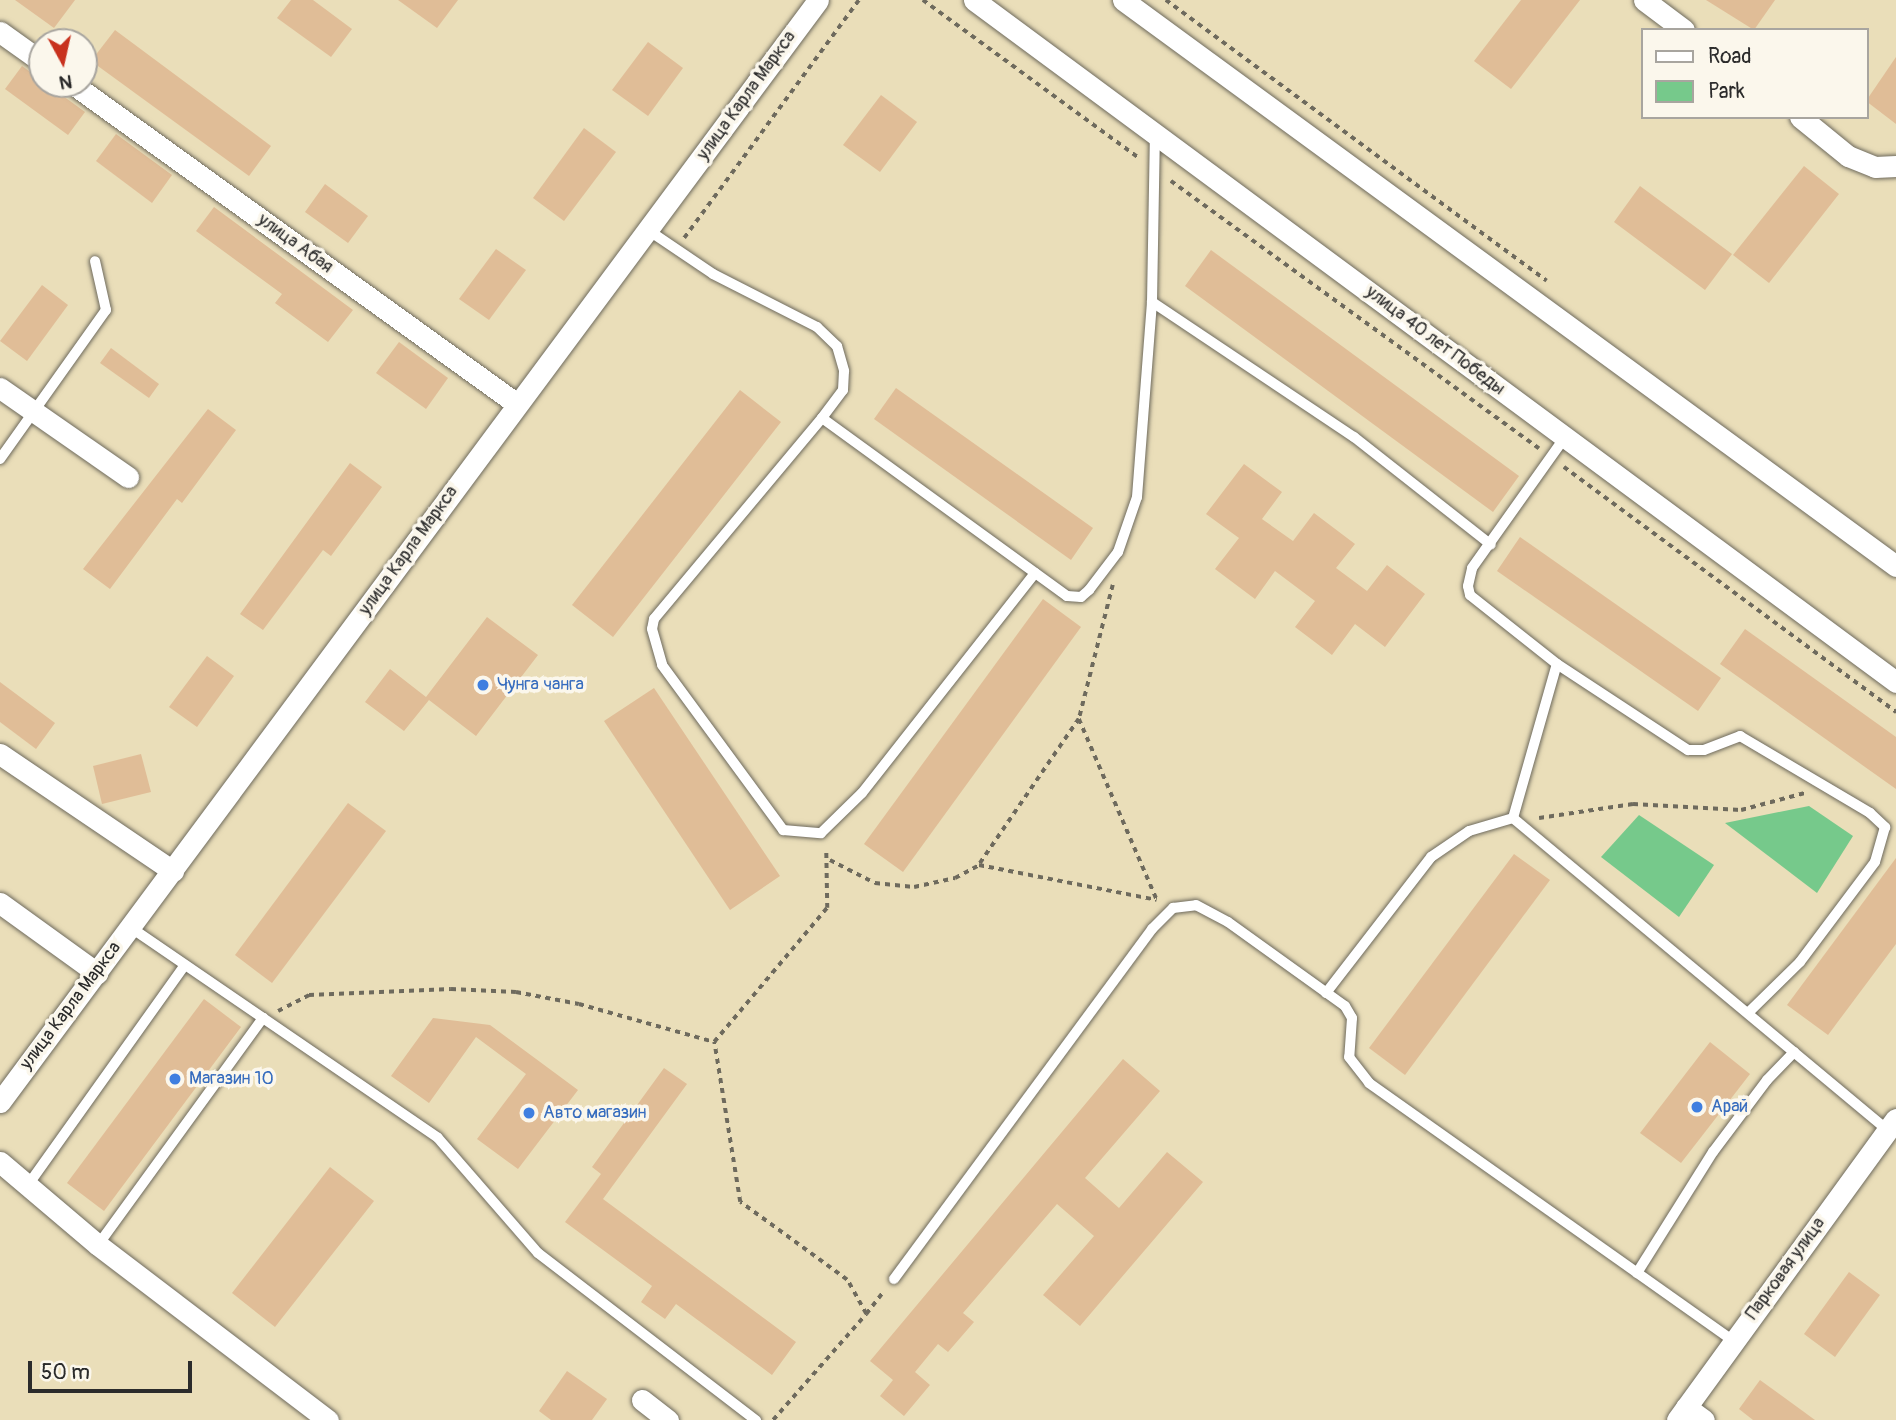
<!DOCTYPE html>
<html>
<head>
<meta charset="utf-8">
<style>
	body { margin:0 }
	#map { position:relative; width:1896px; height:1420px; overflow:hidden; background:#eadeb9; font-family:Pangolin,sans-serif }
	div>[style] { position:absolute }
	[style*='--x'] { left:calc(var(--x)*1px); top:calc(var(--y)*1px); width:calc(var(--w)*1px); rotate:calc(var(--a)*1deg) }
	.green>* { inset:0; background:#76c98b }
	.building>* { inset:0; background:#e0bd97 }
	.path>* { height:3.5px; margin-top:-1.75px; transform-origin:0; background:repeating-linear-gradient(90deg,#6e6a5d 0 5px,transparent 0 10px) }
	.roads { filter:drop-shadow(0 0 2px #6e6a5d) drop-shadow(0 0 2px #6e6a5d) }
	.service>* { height:10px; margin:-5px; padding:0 5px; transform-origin:5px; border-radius:5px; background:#fff }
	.minor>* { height:21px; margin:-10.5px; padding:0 10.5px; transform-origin:10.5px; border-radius:10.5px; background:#fff }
	.dots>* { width:19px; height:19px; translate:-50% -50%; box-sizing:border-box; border:4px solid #fbf7ec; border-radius:50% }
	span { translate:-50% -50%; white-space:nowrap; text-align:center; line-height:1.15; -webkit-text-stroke:7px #fbf7ec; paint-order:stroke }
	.street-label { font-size:18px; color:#2b2b2b }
	.shop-label { font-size:18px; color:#366cbe }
	.left { translate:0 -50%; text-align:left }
	.legend { position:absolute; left:1641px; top:28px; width:228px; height:91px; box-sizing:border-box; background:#fbf7ec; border:2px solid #a8a59f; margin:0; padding:9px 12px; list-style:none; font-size:21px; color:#2b2b2b }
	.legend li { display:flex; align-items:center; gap:14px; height:35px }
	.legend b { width:35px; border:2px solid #a8a59f }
	.north { position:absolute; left:28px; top:28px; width:70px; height:70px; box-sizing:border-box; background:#fbf7ec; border:2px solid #a8a59f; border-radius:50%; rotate:172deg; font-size:19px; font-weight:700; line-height:28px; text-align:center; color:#2b2b2b }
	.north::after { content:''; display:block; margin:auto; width:24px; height:32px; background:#c8321e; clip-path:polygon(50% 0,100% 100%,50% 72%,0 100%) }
	.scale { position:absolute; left:28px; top:1361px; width:164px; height:32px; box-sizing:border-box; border:4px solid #2b2b2b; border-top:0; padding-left:9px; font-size:21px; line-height:24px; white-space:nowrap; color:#2b2b2b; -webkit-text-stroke:5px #fbf7ec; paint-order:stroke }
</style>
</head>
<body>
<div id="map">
	<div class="green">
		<div style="clip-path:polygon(1809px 806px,1853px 836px,1817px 893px,1725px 823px)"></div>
		<div style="clip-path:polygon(1639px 815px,1714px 865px,1679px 917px,1601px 857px)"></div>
	</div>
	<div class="building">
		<div style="clip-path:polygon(15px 0,75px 0,54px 28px)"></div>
		<div style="clip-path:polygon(291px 0,313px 0,352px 29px,331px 57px,277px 18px)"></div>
		<div style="clip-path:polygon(398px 0,458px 0,437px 28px)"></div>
		<div style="clip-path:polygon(1521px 0,1580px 0,1511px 89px,1474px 61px)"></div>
		<div style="clip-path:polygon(1706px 0,1775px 0,1754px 30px)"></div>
		<div style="clip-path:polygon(115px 30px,271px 146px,249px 176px,91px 61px)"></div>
		<div style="clip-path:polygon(648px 42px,683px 68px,648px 116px,612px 90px)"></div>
		<div style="clip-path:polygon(1896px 57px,1896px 124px,1866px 101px)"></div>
		<div style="clip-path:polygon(22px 66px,85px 112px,68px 135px,5px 89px)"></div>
		<div style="clip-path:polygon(881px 95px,917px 122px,880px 172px,843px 145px)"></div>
		<div style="clip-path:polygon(584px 128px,616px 152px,564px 221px,533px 198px)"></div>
		<div style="clip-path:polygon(116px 134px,172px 175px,152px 203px,96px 161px)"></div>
		<div style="clip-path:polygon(1804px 166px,1839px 194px,1769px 283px,1733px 255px)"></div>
		<div style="clip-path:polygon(325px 184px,368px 216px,348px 243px,305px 212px)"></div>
		<div style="clip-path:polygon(1640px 186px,1732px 254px,1705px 290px,1614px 222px)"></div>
		<div style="clip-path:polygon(214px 207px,353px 310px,328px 342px,275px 303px,282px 294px,196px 231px)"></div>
		<div style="clip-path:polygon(496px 249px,526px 270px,489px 320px,459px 299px)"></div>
		<div style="clip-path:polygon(1211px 250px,1519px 476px,1493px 512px,1185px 286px)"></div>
		<div style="clip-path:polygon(42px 285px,68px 305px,27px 361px,0 341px)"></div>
		<div style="clip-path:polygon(399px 342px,448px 378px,426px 409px,376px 373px)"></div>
		<div style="clip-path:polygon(111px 348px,159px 384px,149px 398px,100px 363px)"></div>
		<div style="clip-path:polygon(896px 388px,1093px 528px,1071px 560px,874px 419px)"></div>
		<div style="clip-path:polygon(740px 390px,781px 422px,613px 637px,572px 605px)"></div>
		<div style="clip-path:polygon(208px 409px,236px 430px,182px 503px,177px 499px,110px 589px,83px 569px)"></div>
		<div style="clip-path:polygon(350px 463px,382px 487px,331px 556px,323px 550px,263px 630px,240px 614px)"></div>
		<div style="clip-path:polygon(1244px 464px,1282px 492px,1262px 519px,1293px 541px,1314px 513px,1355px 544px,1336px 568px,1367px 591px,1387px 565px,1425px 594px,1385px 647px,1355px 624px,1332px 655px,1295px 627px,1315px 601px,1275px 571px,1255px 599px,1215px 569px,1239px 538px,1206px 514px)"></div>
		<div style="clip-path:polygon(1520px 537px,1721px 678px,1698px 711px,1497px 571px)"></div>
		<div style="clip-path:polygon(1043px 599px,1081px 627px,903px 872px,864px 844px)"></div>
		<div style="clip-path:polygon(487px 617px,538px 655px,476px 736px,429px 700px,404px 731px,365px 702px,390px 669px,426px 697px)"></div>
		<div style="clip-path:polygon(1745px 629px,1896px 737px,1896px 789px,1720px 664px)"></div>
		<div style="clip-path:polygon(207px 656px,234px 676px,197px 727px,169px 707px)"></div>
		<div style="clip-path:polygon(0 682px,55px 723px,36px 749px,0 722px)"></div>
		<div style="clip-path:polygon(654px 688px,780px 876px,730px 910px,604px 721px)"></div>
		<div style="clip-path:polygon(141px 754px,151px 792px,102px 804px,93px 766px)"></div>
		<div style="clip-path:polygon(348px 803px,386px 831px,272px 983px,235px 955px)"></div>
		<div style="clip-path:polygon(1514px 854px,1550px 880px,1405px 1075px,1369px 1048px)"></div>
		<div style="clip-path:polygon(1896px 858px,1896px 944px,1828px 1035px,1787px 1005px)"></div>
		<div style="clip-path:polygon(204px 999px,241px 1027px,104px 1211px,67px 1183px)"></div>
		<div style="clip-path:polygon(433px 1018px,490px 1025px,578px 1090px,518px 1169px,477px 1139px,526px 1074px,476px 1037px,429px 1103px,391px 1076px)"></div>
		<div style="clip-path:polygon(1710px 1042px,1750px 1074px,1681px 1163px,1640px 1133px)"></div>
		<div style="clip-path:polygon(1123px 1059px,1160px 1091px,1085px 1178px,1119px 1208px,1167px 1152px,1203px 1182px,1080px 1326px,1043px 1295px,1094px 1236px,1057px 1204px,963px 1313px,974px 1322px,948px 1352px,938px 1344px,915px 1372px,930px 1385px,904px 1416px,880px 1396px,893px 1380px,870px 1361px)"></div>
		<div style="clip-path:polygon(664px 1068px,687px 1084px,603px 1199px,796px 1342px,772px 1375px,676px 1304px,665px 1319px,641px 1302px,652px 1286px,565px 1222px,601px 1174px,592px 1167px)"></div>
		<div style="clip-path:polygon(330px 1167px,374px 1201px,275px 1327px,232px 1293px)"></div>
		<div style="clip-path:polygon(1849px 1272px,1880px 1295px,1835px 1357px,1804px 1334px)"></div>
		<div style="clip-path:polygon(567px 1371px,607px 1399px,592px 1420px,551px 1420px,539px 1411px)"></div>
		<div style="clip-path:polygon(1760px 1380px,1815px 1420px,1753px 1420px,1739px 1409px)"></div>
	</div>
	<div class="path">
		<div style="--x:923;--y:0;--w:268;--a:36.2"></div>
		<div style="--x:1166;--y:0;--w:473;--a:36.4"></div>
		<div style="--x:1171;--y:181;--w:455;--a:36"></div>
		<div style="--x:684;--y:238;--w:295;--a:-53.7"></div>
		<div style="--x:1564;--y:467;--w:413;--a:36.4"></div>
		<div style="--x:1113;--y:585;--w:138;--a:104.2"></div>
		<div style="--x:1079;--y:719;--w:197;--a:66.7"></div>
		<div style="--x:1079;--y:719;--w:177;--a:124.4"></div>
		<div style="--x:979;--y:865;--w:181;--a:11.1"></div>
		<div style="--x:1539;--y:818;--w:95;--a:-8.5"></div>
		<div style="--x:1633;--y:804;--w:108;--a:3.2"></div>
		<div style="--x:1741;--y:810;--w:66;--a:-14.9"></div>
		<div style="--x:830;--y:860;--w:51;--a:27.1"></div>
		<div style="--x:875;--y:883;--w:39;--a:6"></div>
		<div style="--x:914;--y:887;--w:42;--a:-12.4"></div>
		<div style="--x:955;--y:878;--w:27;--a:-28"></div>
		<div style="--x:278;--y:1011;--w:35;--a:-27"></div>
		<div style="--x:309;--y:995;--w:142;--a:-2.4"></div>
		<div style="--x:451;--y:989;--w:65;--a:2.6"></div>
		<div style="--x:516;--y:992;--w:64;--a:10.8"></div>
		<div style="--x:579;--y:1004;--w:140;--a:15.7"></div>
		<div style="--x:866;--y:1314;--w:29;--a:-52"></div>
		<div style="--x:773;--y:1420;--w:141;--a:-48.7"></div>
		<div style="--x:866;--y:1314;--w:39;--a:-119"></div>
		<div style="--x:847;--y:1280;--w:132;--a:-143.9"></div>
		<div style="--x:740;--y:1202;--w:162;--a:-99.2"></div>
		<div style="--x:714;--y:1042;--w:175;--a:-49.9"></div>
		<div style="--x:827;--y:908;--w:59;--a:-91"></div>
	</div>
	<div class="roads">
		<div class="service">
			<div style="--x:648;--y:230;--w:78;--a:34.1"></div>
			<div style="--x:713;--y:274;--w:117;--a:27"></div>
			<div style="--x:817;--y:327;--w:28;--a:44"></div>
			<div style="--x:837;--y:346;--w:26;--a:74"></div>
			<div style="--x:844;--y:371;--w:19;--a:93"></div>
			<div style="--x:843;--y:390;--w:35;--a:127"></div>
			<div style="--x:822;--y:418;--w:262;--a:129.9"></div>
			<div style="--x:654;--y:619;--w:10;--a:101"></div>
			<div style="--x:652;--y:629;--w:37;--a:74"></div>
			<div style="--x:662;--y:665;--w:205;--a:53.7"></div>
			<div style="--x:783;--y:830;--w:38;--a:5"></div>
			<div style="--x:821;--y:833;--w:57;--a:-44.3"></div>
			<div style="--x:862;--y:793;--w:280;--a:-51.8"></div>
			<div style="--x:1152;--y:302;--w:243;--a:33.8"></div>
			<div style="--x:1354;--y:437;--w:174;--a:38.2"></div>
			<div style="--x:822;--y:418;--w:303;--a:36"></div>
			<div style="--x:1067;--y:596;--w:14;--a:4"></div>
			<div style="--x:1081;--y:597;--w:11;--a:-41"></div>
			<div style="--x:1089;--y:590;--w:48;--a:-52.7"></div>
			<div style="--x:1118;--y:552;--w:58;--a:-70.9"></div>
			<div style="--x:1137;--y:497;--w:196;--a:-85.6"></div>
			<div style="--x:1152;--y:302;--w:168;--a:-89"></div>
			<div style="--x:0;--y:459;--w:183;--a:-54.6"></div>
			<div style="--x:106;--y:310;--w:50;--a:-102.7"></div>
			<div style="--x:1557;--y:664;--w:157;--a:33.3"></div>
			<div style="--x:1688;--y:750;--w:16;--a:0"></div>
			<div style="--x:1704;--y:750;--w:39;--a:-21"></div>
			<div style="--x:1740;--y:736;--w:151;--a:30.6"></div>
			<div style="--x:1870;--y:813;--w:21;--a:43"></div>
			<div style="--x:1885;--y:827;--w:36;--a:106"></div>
			<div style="--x:1875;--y:862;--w:125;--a:126.9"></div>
			<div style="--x:1800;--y:962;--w:73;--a:135.6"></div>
			<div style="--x:1513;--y:818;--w:160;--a:-74.1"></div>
			<div style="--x:1557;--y:664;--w:111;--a:-141.6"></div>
			<div style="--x:1470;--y:595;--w:9;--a:-103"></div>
			<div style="--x:1468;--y:586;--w:18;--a:-77"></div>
			<div style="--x:1472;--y:568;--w:161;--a:-54.6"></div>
			<div style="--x:130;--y:927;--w:373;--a:34.4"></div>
			<div style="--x:438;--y:1138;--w:152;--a:49"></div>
			<div style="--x:538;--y:1253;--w:275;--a:37.5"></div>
			<div style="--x:1326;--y:993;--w:172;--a:-52.3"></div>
			<div style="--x:1431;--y:857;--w:46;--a:-34.4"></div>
			<div style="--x:1469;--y:831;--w:46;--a:-16.5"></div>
			<div style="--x:1513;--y:818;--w:488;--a:39.8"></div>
			<div style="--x:28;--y:1185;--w:270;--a:-54.5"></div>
			<div style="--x:98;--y:1245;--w:281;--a:-54"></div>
			<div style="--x:1637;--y:1273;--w:143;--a:-57.9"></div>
			<div style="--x:1713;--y:1152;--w:90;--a:-53.1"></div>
			<div style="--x:1767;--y:1080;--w:39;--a:-46"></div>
			<div style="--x:894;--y:1279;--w:435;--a:-53.6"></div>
			<div style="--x:1152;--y:929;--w:30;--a:-45"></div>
			<div style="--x:1173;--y:908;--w:23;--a:-7"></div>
			<div style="--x:1196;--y:905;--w:36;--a:28"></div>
			<div style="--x:1228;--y:922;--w:144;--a:35.7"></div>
			<div style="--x:1345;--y:1006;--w:14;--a:60"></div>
			<div style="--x:1352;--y:1018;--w:39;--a:94"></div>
			<div style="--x:1349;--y:1057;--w:33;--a:52"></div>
			<div style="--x:1369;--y:1083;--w:447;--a:35.3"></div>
		</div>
		<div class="minor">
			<div style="--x:974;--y:0;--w:1147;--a:36.49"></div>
			<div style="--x:1123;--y:0;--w:958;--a:36.21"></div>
			<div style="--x:1644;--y:0;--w:50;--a:36.9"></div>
			<div style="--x:0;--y:32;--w:52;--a:35.5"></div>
			<div style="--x:73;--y:84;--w:547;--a:35.78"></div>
			<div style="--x:1800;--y:117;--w:62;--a:39.1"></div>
			<div style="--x:1848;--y:156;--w:29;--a:22"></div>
			<div style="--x:1875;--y:167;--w:21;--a:-3"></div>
			<div style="--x:0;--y:388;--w:156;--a:34.8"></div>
			<div style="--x:0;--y:754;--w:209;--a:34.1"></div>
			<div style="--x:0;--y:903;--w:120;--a:35.8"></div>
			<div style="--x:0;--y:1102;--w:1372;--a:-53.41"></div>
			<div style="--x:0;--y:1162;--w:128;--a:40.3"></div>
			<div style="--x:98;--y:1245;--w:289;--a:37.3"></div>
			<div style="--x:642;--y:1400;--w:33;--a:38"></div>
			<div style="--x:1686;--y:1407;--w:22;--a:36"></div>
			<div style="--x:1677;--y:1420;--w:372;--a:-54"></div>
		</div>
	</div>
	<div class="dots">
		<div style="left:483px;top:685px;background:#3f7fe0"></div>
		<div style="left:175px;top:1079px;background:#3f7fe0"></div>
		<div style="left:1697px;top:1107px;background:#3f7fe0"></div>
		<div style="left:529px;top:1113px;background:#3f7fe0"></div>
	</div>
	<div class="street-label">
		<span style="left:747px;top:96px;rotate:-54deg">улица Карла Маркса</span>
		<span style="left:295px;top:244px;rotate:36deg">улица Абая</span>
		<span style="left:1435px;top:341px;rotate:37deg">улица 40 лет Победы</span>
		<span style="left:409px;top:551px;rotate:-54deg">улица Карла Маркса</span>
		<span style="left:71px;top:1006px;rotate:-53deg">улица Карла Маркса</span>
		<span style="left:1786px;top:1269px;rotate:-54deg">Парковая улица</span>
	</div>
	<div class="shop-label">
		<span class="left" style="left:497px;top:685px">Чунга чанга</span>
		<span class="left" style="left:189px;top:1079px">Магазин 10</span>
		<span class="left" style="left:1711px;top:1107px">Арай</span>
		<span class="left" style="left:543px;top:1113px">Авто магазин</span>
	</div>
	<ul class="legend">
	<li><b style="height:9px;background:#fff"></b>Road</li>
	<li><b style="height:19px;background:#76c98b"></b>Park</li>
	</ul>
	<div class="north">N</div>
	<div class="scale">50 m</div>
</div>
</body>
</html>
